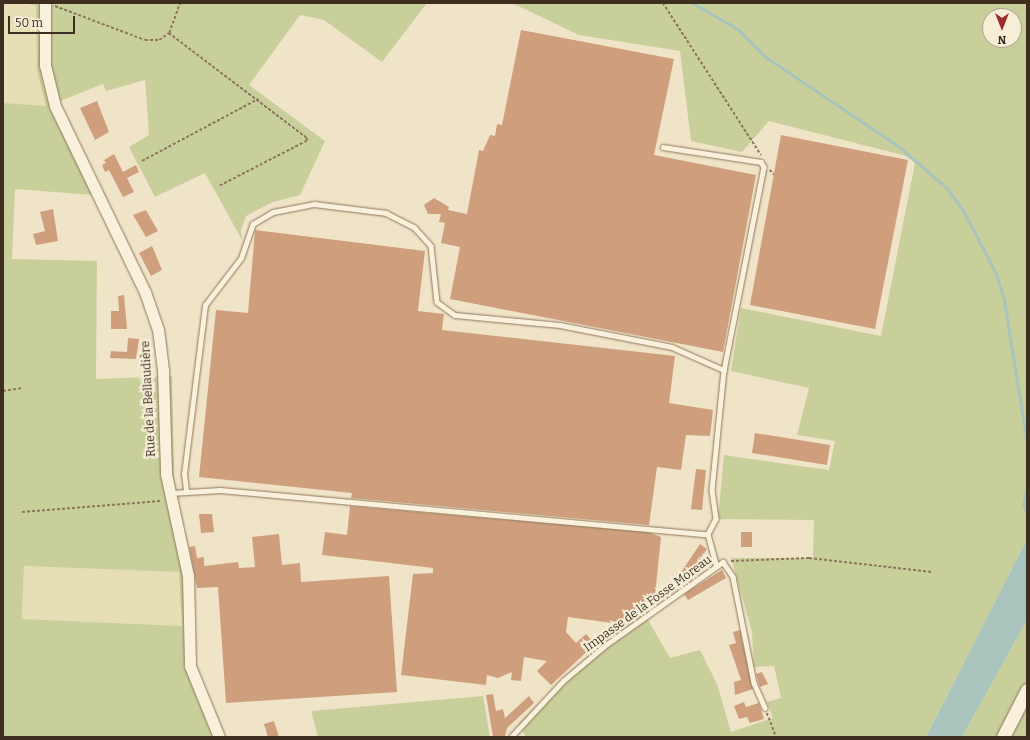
<!DOCTYPE html>
<html>
<head>
<meta charset="utf-8">
<style>
	body { margin:0 }
	#map { position:relative; width:1030px; height:740px; overflow:hidden; background:#f0e4c8; font-family:Bitter,serif }
	div>[style] { position:absolute }
	[style*='--x'] { left:calc(var(--x)*1px); top:calc(var(--y)*1px); width:calc(var(--w)*1px); rotate:calc(var(--a)*1deg) }
	.farmland>* { inset:0; background:#e6deb5 }
	.green>* { inset:0; background:#c9cf9b }
	.water>* { inset:0; background:#a9c4bc }
	.stream>* { height:2.5px; margin:-1.25px; padding:0 1.25px; transform-origin:1.25px; border-radius:1.25px; background:#a9c4bc }
	.building>* { inset:0; background:#cf9f7d }
	.path>* { height:1.5px; margin-top:-0.75px; transform-origin:0; background:repeating-linear-gradient(90deg,#8d765c 0 3px,transparent 0 5px) }
	.roads { filter:drop-shadow(0 0 1px #8d765c) drop-shadow(0 0 1px #8d765c) }
	.service>* { height:4.5px; margin:-2.25px; padding:0 2.25px; transform-origin:2.25px; border-radius:2.25px; background:#faf1dc }
	.tertiary>* { height:11px; margin:-5.5px; padding:0 5.5px; transform-origin:5.5px; border-radius:5.5px; background:#faf1dc }
	.secondary>* { height:13px; margin:-6.5px; padding:0 6.5px; transform-origin:6.5px; border-radius:6.5px; background:#faf1dc }
	span { translate:-50% -50%; white-space:nowrap; text-align:center; line-height:1.15; -webkit-text-stroke:4px #f7eed8; paint-order:stroke }
	.street-label { font-size:12px; color:#3d2e20 }
	.frame { position:absolute; inset:0; border:4px solid #3d2e20; pointer-events:none }
	.north { position:absolute; left:982px; top:8px; width:40px; height:40px; box-sizing:border-box; background:#f7eed8; border:1px solid #ada18e; border-radius:50%; rotate:180deg; font-size:11px; font-weight:700; line-height:16px; text-align:center; color:#3d2e20 }
	.north::after { content:''; display:block; margin:auto; width:14px; height:18px; background:#9e2a2b; clip-path:polygon(50% 0,100% 100%,50% 72%,0 100%) }
	.scale { position:absolute; left:8px; top:16px; width:67px; height:18px; box-sizing:border-box; border:2px solid #3d2e20; border-top:0; padding-left:5px; font-size:12px; line-height:14px; white-space:nowrap; color:#3d2e20; -webkit-text-stroke:3px #f7eed8; paint-order:stroke }
</style>
</head>
<body>
<div id="map">
	<div class="farmland">
		<div style="clip-path:polygon(3px 3px,36px 6px,37px 71px,46px 106px,3px 103px)"></div>
		<div style="clip-path:polygon(24px 566px,180px 572px,182px 626px,22px 619px)"></div>
	</div>
	<div class="green">
		<div style="clip-path:polygon(evenodd,25px 3px,427px 3px,382px 62px,324px 20px,300px 15px,249px 85px,325px 141px,300px 195px,273px 202px,246px 216px,241px 230px,242px 240px,205px 173px,155px 197px,129px 147px,149px 135px,145px 80px,106px 91px,103px 84px,50px 105px,93px 195px,15px 189px,12px 259px,97px 261px,96px 379px,172px 376px,174px 478px,195px 591px,195px 661px,223px 737px,3px 737px,3px 103px,46px 106px,37px 71px,36px 6px,25px 3px,24px 566px,179px 572px,182px 626px,22px 619px,24px 566px)"></div>
		<div style="clip-path:polygon(evenodd,512px 3px,1027px 3px,1027px 539px,926px 737px,526px 737px,518px 724px,585px 659px,644px 613px,670px 658px,700px 650px,717px 684px,731px 732px,773px 718px,767px 702px,781px 698px,774px 666px,754px 667px,752px 632px,731px 558px,813px 558px,814px 520px,718px 519px,724px 455px,829px 470px,835px 441px,797px 435px,809px 388px,731px 371px,741px 308px,881px 336px,915px 163px,906px 156px,769px 121px,742px 152px,691px 141px,680px 51px,579px 35px,512px 3px,990px 16px,1014px 16px,1014px 40px,990px 40px,990px 16px)"></div>
		<div style="clip-path:polygon(1027px 620px,1027px 737px,962px 737px)"></div>
		<div style="clip-path:polygon(483px 696px,490px 737px,318px 737px,311px 711px)"></div>
	</div>
	<div class="water">
		<div style="clip-path:polygon(1027px 539px,1027px 620px,962px 737px,926px 737px)"></div>
	</div>
	<div class="stream">
		<div style="--x:693;--y:3;--w:52;--a:30"></div>
		<div style="--x:738;--y:29;--w:40;--a:45"></div>
		<div style="--x:766;--y:57;--w:161;--a:33.9"></div>
		<div style="--x:900;--y:147;--w:62;--a:41.1"></div>
		<div style="--x:947;--y:188;--w:31;--a:54"></div>
		<div style="--x:965;--y:213;--w:68;--a:62.7"></div>
		<div style="--x:996;--y:273;--w:25;--a:72"></div>
		<div style="--x:1004;--y:297;--w:145;--a:80.9"></div>
		<div style="--x:1027;--y:488;--w:16;--a:101"></div>
		<div style="--x:1024;--y:504;--w:10;--a:73"></div>
	</div>
	<div class="building">
		<div style="clip-path:polygon(521px 30px,674px 59px,654px 155px,756px 175px,723px 352px,450px 299px,460px 247px,441px 243px,445px 223px,439px 222px,441px 214px,428px 214px,424px 205px,434px 198px,449px 207px,448px 210px,467px 214px,479px 150px,483px 151px,490px 135px,495px 136px,497px 124px,502px 125px)"></div>
		<div style="clip-path:polygon(97px 101px,109px 132px,95px 140px,80px 108px)"></div>
		<div style="clip-path:polygon(781px 135px,908px 160px,875px 329px,750px 305px)"></div>
		<div style="clip-path:polygon(114px 154px,123px 172px,136px 165px,139px 172px,127px 178px,134px 192px,123px 197px,109px 170px,105px 172px,102px 165px,106px 163px,104px 160px)"></div>
		<div style="clip-path:polygon(53px 209px,58px 241px,36px 245px,33px 234px,45px 231px,40px 212px)"></div>
		<div style="clip-path:polygon(146px 210px,158px 231px,146px 237px,133px 215px)"></div>
		<div style="clip-path:polygon(255px 230px,425px 251px,418px 311px,444px 314px,442px 330px,675px 356px,669px 403px,713px 410px,710px 436px,686px 435px,681px 470px,657px 467px,649px 525px,351px 498px,352px 493px,199px 477px,216px 310px,248px 313px)"></div>
		<div style="clip-path:polygon(152px 246px,162px 270px,151px 276px,139px 253px)"></div>
		<div style="clip-path:polygon(124px 295px,127px 329px,111px 329px,111px 311px,119px 311px,118px 296px)"></div>
		<div style="clip-path:polygon(128px 338px,139px 339px,136px 359px,110px 358px,111px 351px,127px 352px)"></div>
		<div style="clip-path:polygon(755px 433px,830px 445px,827px 465px,752px 453px)"></div>
		<div style="clip-path:polygon(696px 469px,706px 470px,702px 510px,691px 509px)"></div>
		<div style="clip-path:polygon(350px 506px,648px 532px,661px 537px,655px 595px,620px 624px,568px 617px,566px 632px,576px 643px,586px 634px,595px 644px,551px 685px,537px 671px,547px 661px,524px 657px,521px 681px,511px 680px,512px 672px,498px 678px,487px 675px,486px 685px,401px 675px,413px 574px,433px 573px,433px 568px,322px 555px,325px 532px,347px 535px)"></div>
		<div style="clip-path:polygon(199px 514px,212px 514px,214px 532px,201px 533px)"></div>
		<div style="clip-path:polygon(741px 532px,752px 532px,752px 547px,741px 547px)"></div>
		<div style="clip-path:polygon(279px 534px,282px 565px,300px 563px,301px 582px,389px 576px,397px 692px,226px 703px,218px 587px,197px 588px,189px 547px,195px 546px,197px 558px,204px 557px,204px 566px,238px 562px,239px 568px,255px 567px,252px 537px)"></div>
		<div style="clip-path:polygon(700px 544px,707px 549px,683px 584px,676px 580px)"></div>
		<div style="clip-path:polygon(722px 570px,726px 578px,688px 600px,684px 594px)"></div>
		<div style="clip-path:polygon(740px 630px,753px 689px,735px 695px,734px 682px,741px 680px,729px 645px,736px 643px,733px 632px)"></div>
		<div style="clip-path:polygon(762px 672px,768px 684px,760px 687px,756px 674px)"></div>
		<div style="clip-path:polygon(493px 694px,496px 711px,503px 709px,505px 718px,529px 696px,534px 703px,507px 728px,505px 736px,493px 737px,486px 695px)"></div>
		<div style="clip-path:polygon(744px 702px,746px 707px,759px 703px,764px 719px,750px 723px,747px 717px,739px 719px,734px 706px)"></div>
		<div style="clip-path:polygon(274px 721px,279px 737px,268px 737px,264px 724px)"></div>
	</div>
	<div class="path">
		<div style="--x:663;--y:3;--w:181;--a:57.2"></div>
		<div style="--x:55;--y:6;--w:96;--a:20.7"></div>
		<div style="--x:145;--y:40;--w:14;--a:0"></div>
		<div style="--x:159;--y:40;--w:12;--a:-35"></div>
		<div style="--x:169;--y:33;--w:32;--a:-70"></div>
		<div style="--x:169;--y:33;--w:173;--a:37.3"></div>
		<div style="--x:307;--y:138;--w:3;--a:90"></div>
		<div style="--x:307;--y:141;--w:100;--a:152.7"></div>
		<div style="--x:142;--y:161;--w:132;--a:-28.1"></div>
		<div style="--x:770;--y:170;--w:6;--a:51"></div>
		<div style="--x:3;--y:391;--w:20;--a:-9"></div>
		<div style="--x:22;--y:512;--w:139;--a:-4.5"></div>
		<div style="--x:731;--y:561;--w:78;--a:-2.2"></div>
		<div style="--x:809;--y:558;--w:124;--a:6.5"></div>
		<div style="--x:767;--y:713;--w:26;--a:69"></div>
	</div>
	<div class="roads">
		<div class="service">
			<div style="--x:663;--y:147;--w:99;--a:8.7"></div>
			<div style="--x:761;--y:162;--w:6;--a:59"></div>
			<div style="--x:764;--y:167;--w:207;--a:101.1"></div>
			<div style="--x:724;--y:370;--w:121;--a:95.7"></div>
			<div style="--x:712;--y:490;--w:29;--a:82"></div>
			<div style="--x:716;--y:519;--w:17;--a:118"></div>
			<div style="--x:708;--y:534;--w:31;--a:75"></div>
			<div style="--x:186;--y:490;--w:16;--a:-97"></div>
			<div style="--x:184;--y:474;--w:170;--a:-82.9"></div>
			<div style="--x:205;--y:305;--w:59;--a:-52.5"></div>
			<div style="--x:241;--y:258;--w:36;--a:-71"></div>
			<div style="--x:253;--y:224;--w:23;--a:-31"></div>
			<div style="--x:273;--y:212;--w:42;--a:-11"></div>
			<div style="--x:314;--y:204;--w:73;--a:7.1"></div>
			<div style="--x:386;--y:213;--w:31;--a:27"></div>
			<div style="--x:414;--y:227;--w:25;--a:48"></div>
			<div style="--x:431;--y:246;--w:56;--a:83.9"></div>
			<div style="--x:437;--y:302;--w:22;--a:36"></div>
			<div style="--x:455;--y:315;--w:105;--a:5.4"></div>
			<div style="--x:560;--y:325;--w:114;--a:11.1"></div>
			<div style="--x:672;--y:347;--w:57;--a:23.9"></div>
			<div style="--x:171;--y:493;--w:49;--a:-3.5"></div>
			<div style="--x:220;--y:490;--w:490;--a:5.2"></div>
			<div style="--x:511;--y:737;--w:76;--a:-47.1"></div>
			<div style="--x:563;--y:681;--w:57;--a:-40.1"></div>
			<div style="--x:607;--y:644;--w:142;--a:-35.3"></div>
			<div style="--x:723;--y:562;--w:18;--a:56"></div>
			<div style="--x:733;--y:577;--w:108;--a:78.8"></div>
			<div style="--x:754;--y:683;--w:27;--a:66"></div>
		</div>
		<div class="tertiary">
			<div style="--x:45;--y:3;--w:62;--a:90"></div>
			<div style="--x:45;--y:65;--w:42;--a:76.3"></div>
			<div style="--x:55;--y:106;--w:207;--a:64.2"></div>
			<div style="--x:145;--y:292;--w:39;--a:71"></div>
			<div style="--x:158;--y:329;--w:41;--a:83"></div>
			<div style="--x:163;--y:370;--w:104;--a:88.3"></div>
			<div style="--x:166;--y:474;--w:104;--a:77.8"></div>
			<div style="--x:188;--y:576;--w:90;--a:88.7"></div>
			<div style="--x:190;--y:666;--w:77;--a:67.8"></div>
		</div>
		<div class="secondary">
			<div style="--x:1003;--y:737;--w:53;--a:-62.9"></div>
		</div>
	</div>
	<div class="street-label">
		<span style="left:149px;top:399px;rotate:-93deg">Rue de la Bellaudière</span>
		<span style="left:648px;top:604px;rotate:-36deg">Impasse de la Fosse Moreau</span>
	</div>
	<div class="frame"></div>
	<div class="north">N</div>
	<div class="scale">50 m</div>
</div>
</body>
</html>
